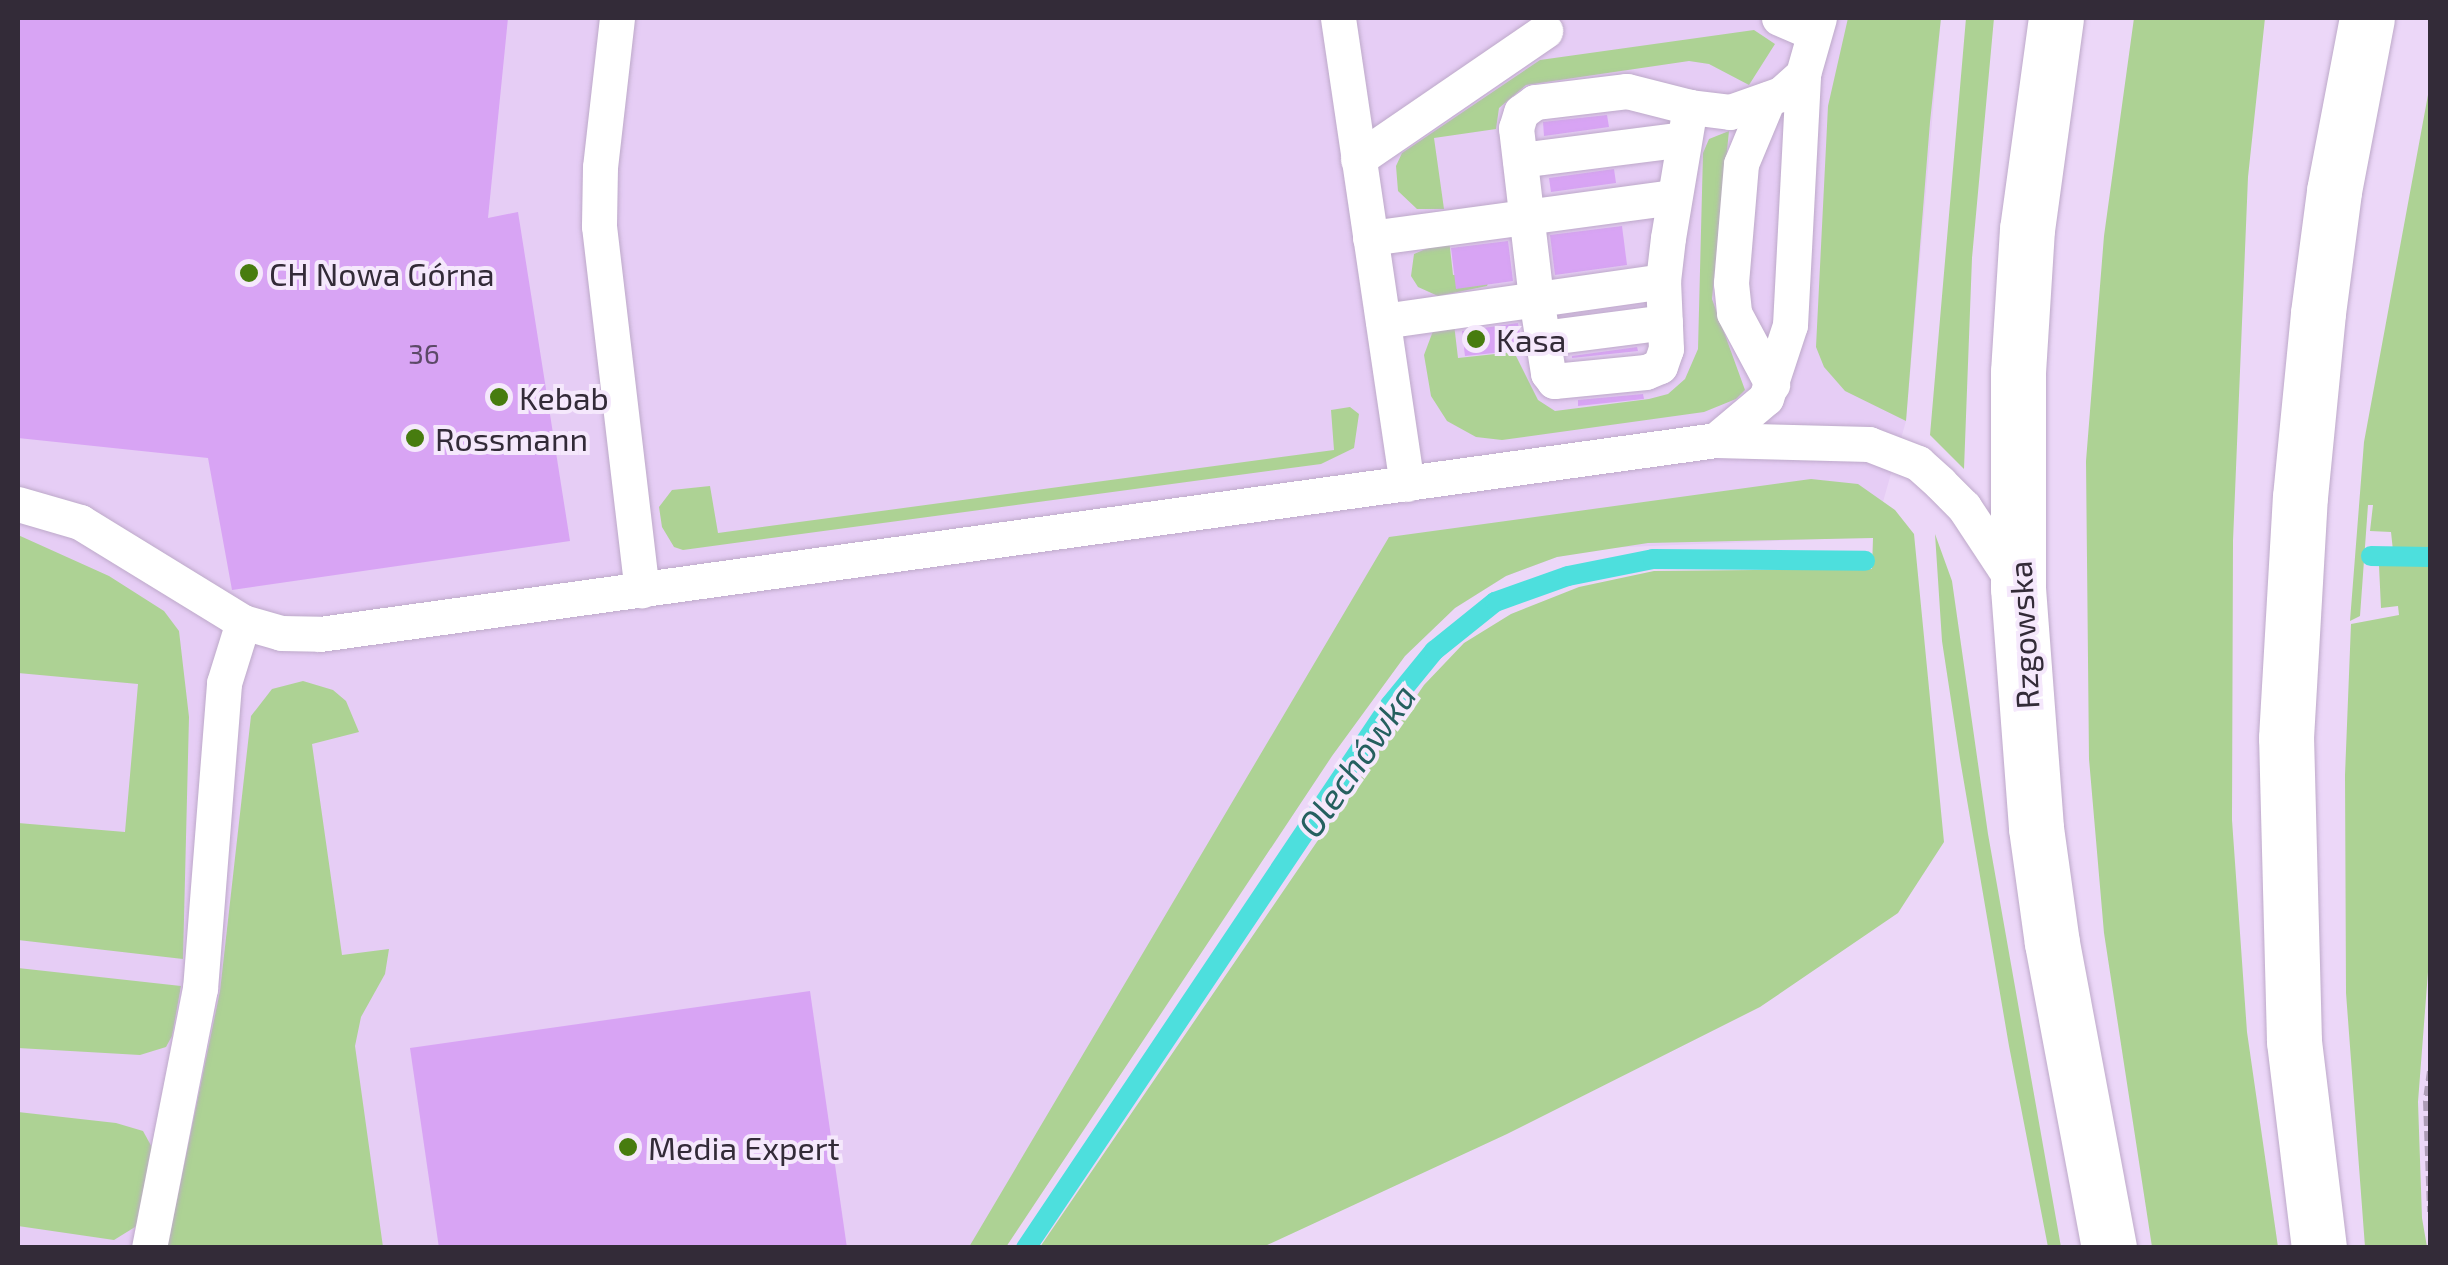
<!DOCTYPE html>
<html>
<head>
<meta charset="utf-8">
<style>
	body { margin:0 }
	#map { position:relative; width:2448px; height:1265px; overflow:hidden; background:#ecd7f8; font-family:"Exo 2",sans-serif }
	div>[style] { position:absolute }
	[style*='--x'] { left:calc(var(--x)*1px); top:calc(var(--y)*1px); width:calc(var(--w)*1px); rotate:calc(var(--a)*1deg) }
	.built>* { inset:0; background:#e6cdf5 }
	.green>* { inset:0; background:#add294 }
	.stream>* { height:20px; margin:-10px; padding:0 10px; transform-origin:10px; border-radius:10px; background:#4ddfdd }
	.building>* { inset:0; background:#d8a4f4 }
	.path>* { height:6px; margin-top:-3px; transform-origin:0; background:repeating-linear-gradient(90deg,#ad9cb6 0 10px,transparent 0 15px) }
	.roads { filter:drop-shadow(0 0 2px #bda9c9) drop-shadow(0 0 2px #bda9c9) }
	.lane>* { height:35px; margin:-17.5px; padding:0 17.5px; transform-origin:17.5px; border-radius:17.5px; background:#fff }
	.secondary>* { height:55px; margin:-27.5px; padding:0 27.5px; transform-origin:27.5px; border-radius:27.5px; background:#fff }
	.dots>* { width:28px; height:28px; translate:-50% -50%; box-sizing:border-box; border:5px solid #f5e8fc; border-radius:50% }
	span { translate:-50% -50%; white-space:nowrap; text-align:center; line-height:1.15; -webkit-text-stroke:8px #f5e8fc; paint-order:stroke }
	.number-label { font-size:28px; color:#5c4967 }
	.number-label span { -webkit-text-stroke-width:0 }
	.poi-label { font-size:32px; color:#332b38 }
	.left { translate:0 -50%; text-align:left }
	.street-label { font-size:32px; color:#332b38 }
	.water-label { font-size:35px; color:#25605f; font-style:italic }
	.frame { position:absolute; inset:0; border:20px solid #332b38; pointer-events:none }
</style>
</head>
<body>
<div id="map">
	<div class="built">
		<div style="clip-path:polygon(18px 18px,1941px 18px,1906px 421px,1873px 537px,1602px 548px,1557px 557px,1506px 576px,1455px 608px,1405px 656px,1332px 756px,1006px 1247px,18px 1247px)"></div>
	</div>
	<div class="green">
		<div style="clip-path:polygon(1941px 18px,1930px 122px,1906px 421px,1845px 391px,1824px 367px,1816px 347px,1828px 106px,1848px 18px)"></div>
		<div style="clip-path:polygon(1966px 18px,1994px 18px,1972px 258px,1964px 469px,1930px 435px)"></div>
		<div style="clip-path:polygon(2134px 18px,2265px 18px,2248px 177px,2233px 541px,2232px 820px,2247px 1032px,2278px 1247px,2152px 1247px,2104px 933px,2089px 759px,2086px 461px,2104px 236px)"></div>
		<div style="clip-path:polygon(1754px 30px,1775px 44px,1749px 85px,1709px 64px,1689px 61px,1526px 85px,1499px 108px,1496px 129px,1434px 138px,1444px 209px,1417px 209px,1398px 191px,1396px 166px,1402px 153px,1540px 60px)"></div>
		<div style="clip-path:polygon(2430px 84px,2430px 946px,2418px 1102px,2422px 1218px,2427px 1247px,2365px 1247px,2346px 993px,2345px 775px,2351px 624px,2399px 615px,2398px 606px,2381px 608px,2379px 566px,2394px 560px,2391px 532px,2370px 531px,2373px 505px,2368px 505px,2360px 616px,2350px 621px,2364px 442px)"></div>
		<div style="clip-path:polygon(1729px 131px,1712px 299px,1745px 390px,1736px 399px,1704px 412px,1502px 440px,1476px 437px,1447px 421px,1431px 396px,1424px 355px,1433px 331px,1454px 324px,1458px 358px,1514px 352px,1538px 400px,1555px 411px,1649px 399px,1668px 394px,1685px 379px,1698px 349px,1703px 153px,1709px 139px)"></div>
		<div style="clip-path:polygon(1449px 239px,1453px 275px,1493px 271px,1487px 286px,1438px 296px,1418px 287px,1411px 276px,1414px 254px)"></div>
		<div style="clip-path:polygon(1350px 407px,1359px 414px,1354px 448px,1321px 464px,683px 550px,674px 547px,662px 527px,659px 507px,672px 490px,710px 486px,718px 533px,1334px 450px,1331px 410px)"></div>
		<div style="clip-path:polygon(1811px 479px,1858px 484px,1895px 510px,1914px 534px,1944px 842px,1898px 913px,1760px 1007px,1507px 1134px,1263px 1247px,1040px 1247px,1424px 685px,1464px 643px,1511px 614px,1579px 587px,1654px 571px,1872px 569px,1873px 538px,1648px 543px,1557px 557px,1506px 576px,1455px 608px,1405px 656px,1332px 756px,1006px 1247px,969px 1247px,1389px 537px)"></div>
		<div style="clip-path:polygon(1935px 534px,1952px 581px,1988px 834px,2061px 1247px,2048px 1247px,2009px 1046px,1960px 759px,1942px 641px)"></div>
		<div style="clip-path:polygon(18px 535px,109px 576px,164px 611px,179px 631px,189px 717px,183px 959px,18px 940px,18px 823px,125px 832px,138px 684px,18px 673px)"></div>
		<div style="clip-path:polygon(303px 681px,333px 690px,346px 701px,359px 732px,312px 744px,342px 955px,389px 949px,385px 974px,361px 1017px,355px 1046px,383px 1247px,167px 1248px,220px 991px,251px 716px,272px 689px)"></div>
		<div style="clip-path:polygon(18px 968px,181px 986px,172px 1036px,166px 1047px,140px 1055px,18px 1048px)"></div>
		<div style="clip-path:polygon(18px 1112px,116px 1123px,143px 1131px,154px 1151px,142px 1217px,135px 1227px,114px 1240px,18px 1226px)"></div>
	</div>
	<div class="stream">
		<div style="--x:2371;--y:556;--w:59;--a:1"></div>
		<div style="--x:1026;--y:1248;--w:654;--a:-56.16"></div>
		<div style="--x:1390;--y:705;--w:70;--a:-50.8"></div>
		<div style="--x:1434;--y:651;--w:78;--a:-38.8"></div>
		<div style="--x:1495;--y:602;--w:77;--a:-19.6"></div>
		<div style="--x:1568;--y:576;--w:87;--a:-11.3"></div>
		<div style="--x:1653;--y:559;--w:212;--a:0.5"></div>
	</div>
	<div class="building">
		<div style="clip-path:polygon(18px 18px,508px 18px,488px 218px,518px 212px,570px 541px,232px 590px,208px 458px,18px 438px)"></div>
		<div style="clip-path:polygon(1607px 115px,1609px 127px,1544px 136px,1543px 122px)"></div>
		<div style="clip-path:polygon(1614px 169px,1616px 183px,1551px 192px,1549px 178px)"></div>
		<div style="clip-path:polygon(1622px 226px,1627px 265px,1555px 275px,1550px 235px)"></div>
		<div style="clip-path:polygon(1508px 241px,1513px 281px,1456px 289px,1451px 248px)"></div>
		<div style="clip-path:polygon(1518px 323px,1523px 350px,1465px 356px,1462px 331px)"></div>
		<div style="clip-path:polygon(1637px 347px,1638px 351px,1572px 358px,1572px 356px)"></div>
		<div style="clip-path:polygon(1643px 394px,1644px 399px,1578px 406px,1578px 400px)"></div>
		<div style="clip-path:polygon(810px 991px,847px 1248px,439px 1248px,410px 1048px)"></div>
	</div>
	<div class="path">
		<div style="--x:2430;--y:1071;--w:30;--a:98"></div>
		<div style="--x:2426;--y:1101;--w:111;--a:87.9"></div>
	</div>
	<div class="roads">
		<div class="lane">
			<div style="--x:617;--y:18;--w:150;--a:96.5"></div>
			<div style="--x:600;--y:167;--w:59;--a:91"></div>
			<div style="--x:599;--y:226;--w:367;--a:83.3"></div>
			<div style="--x:1338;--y:18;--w:471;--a:81.6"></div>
			<div style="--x:1779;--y:18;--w:36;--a:23"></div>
			<div style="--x:1768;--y:99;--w:70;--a:112.6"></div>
			<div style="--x:1741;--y:164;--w:119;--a:94.8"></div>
			<div style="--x:1731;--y:283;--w:30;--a:84"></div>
			<div style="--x:1734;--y:313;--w:81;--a:61.8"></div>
			<div style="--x:1690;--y:107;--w:65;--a:-165.7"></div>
			<div style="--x:1627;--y:91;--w:93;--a:173.2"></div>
			<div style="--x:1535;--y:102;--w:17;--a:144"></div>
			<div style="--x:1521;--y:112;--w:17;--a:107"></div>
			<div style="--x:1516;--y:128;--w:171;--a:83.3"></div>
			<div style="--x:1536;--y:298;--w:76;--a:80.9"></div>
			<div style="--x:1548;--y:373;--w:10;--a:53"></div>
			<div style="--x:1554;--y:381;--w:92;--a:-5.6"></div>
			<div style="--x:1646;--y:372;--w:15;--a:-23"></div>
			<div style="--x:1660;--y:366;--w:18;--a:-71"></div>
			<div style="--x:1666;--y:349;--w:68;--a:-92.5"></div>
			<div style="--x:1663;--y:281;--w:43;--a:-83.4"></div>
			<div style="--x:1668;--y:238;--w:133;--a:-80.5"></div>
			<div style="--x:1690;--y:107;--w:40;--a:7.1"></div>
			<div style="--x:1730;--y:112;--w:54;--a:-19.4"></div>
			<div style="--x:1781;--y:94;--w:30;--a:-42"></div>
			<div style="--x:1358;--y:159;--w:227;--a:-34.4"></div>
			<div style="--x:1520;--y:160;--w:165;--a:-7.3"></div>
			<div style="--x:1370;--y:238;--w:307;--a:-7.7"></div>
			<div style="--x:1383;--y:321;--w:283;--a:-8.1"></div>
			<div style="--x:1542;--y:338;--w:124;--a:-7.4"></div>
			<div style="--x:1716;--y:440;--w:65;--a:-40"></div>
			<div style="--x:1766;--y:398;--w:77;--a:-71.8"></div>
			<div style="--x:1790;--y:325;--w:251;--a:-87"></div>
			<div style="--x:1803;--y:74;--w:58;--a:-74.1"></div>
			<div style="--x:18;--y:504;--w:65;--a:16.2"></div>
			<div style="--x:80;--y:522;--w:191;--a:31.5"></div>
			<div style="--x:243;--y:622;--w:40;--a:16"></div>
			<div style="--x:281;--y:633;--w:39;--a:1"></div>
			<div style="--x:320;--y:634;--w:1409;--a:-7.91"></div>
			<div style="--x:1716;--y:440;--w:153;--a:1.5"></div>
			<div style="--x:1869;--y:444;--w:53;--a:21.2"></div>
			<div style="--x:1918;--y:463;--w:30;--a:42"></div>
			<div style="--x:1940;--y:483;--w:34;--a:45"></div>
			<div style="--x:1964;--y:507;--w:95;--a:56.6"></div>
			<div style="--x:149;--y:1248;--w:264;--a:-78.9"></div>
			<div style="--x:200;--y:989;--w:307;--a:-85.5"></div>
			<div style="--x:224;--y:683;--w:64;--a:-72.7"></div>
		</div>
		<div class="secondary">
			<div style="--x:2056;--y:18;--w:213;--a:97.8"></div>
			<div style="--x:2027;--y:229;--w:143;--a:93.6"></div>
			<div style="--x:2018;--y:372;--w:216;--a:90"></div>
			<div style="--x:2018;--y:588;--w:241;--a:85.7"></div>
			<div style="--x:2036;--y:828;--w:116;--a:82.1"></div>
			<div style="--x:2052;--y:943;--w:310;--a:79.4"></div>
			<div style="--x:2319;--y:1248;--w:209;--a:-96.9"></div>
			<div style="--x:2294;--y:1041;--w:303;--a:-91.5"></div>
			<div style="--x:2286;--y:738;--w:241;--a:-86.7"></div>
			<div style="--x:2300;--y:497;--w:185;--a:-84.4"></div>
			<div style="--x:2318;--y:313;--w:123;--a:-82.5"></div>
			<div style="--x:2334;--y:191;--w:176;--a:-79.2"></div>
		</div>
	</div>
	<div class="dots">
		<div style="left:249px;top:273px;background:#477c0f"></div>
		<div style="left:1476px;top:339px;background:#477c0f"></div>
		<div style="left:499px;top:397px;background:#477c0f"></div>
		<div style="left:415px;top:438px;background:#477c0f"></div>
		<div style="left:628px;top:1147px;background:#477c0f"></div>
	</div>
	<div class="number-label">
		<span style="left:424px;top:353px">36</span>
	</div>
	<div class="poi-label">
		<span class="left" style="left:269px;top:273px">CH Nowa Górna</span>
		<span class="left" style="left:1496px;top:339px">Kasa</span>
		<span class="left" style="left:519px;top:397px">Kebab</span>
		<span class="left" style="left:435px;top:438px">Rossmann</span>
		<span class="left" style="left:648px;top:1147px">Media Expert</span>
	</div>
	<div class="street-label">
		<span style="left:2023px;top:635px;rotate:-93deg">Rzgowska</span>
	</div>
	<div class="water-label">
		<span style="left:1356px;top:760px;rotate:-55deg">Olechówka</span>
	</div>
	<div class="frame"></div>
</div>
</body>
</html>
